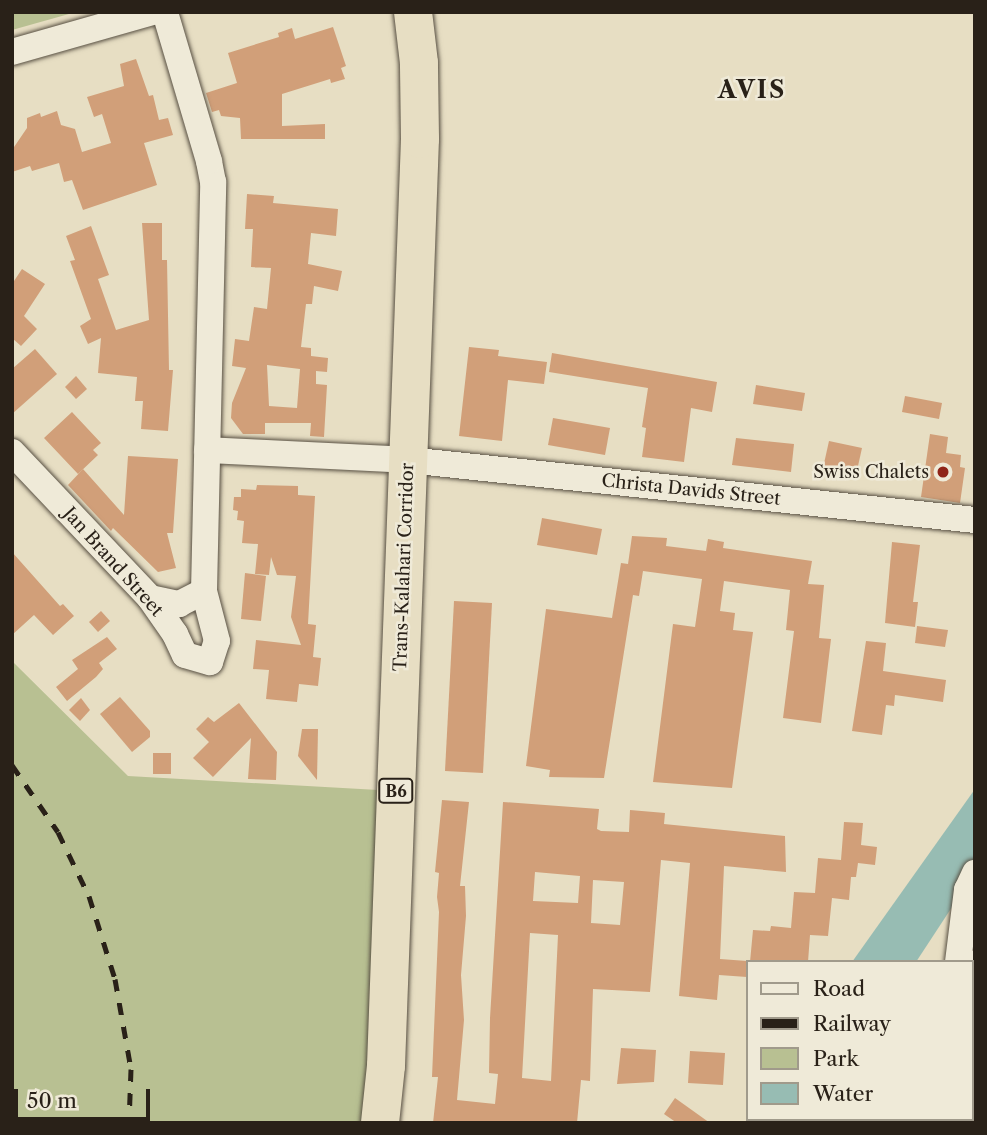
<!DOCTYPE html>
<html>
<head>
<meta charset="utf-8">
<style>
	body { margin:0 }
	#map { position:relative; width:987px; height:1135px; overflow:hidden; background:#e7dec3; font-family:"Libre Caslon Text",serif }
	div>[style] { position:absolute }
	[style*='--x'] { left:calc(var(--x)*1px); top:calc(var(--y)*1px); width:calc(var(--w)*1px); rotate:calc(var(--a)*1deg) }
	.green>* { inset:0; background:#b8c092 }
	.water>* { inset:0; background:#97bcb3 }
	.building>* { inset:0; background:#d19f79 }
	.roads { filter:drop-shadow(0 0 2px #585043) drop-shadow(0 0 2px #585043) }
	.minor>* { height:26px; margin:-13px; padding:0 13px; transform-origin:13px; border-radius:13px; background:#efead8 }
	.highway>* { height:38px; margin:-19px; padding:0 19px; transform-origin:19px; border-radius:19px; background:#e7dec3 }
	.rail>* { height:5px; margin-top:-2.5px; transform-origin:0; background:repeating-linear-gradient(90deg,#292118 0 12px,transparent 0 24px) }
	.dots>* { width:19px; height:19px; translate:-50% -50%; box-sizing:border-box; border:4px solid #efead8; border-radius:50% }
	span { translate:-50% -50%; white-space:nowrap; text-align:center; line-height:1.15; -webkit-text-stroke:5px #efead8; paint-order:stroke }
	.shield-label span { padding:2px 5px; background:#efead8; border:2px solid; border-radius:5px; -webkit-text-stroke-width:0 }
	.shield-label { font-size:16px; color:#292118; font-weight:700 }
	.poi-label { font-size:18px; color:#292118 }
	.right { translate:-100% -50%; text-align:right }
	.street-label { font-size:18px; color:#292118 }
	.district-label { font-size:24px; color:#292118; font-weight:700; letter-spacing:2px }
	.frame { position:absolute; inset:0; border:14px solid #292118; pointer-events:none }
	.legend { position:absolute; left:746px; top:960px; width:228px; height:161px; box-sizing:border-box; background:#efead8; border:2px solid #a09a8b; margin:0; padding:9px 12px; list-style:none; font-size:21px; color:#292118 }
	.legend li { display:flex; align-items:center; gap:14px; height:35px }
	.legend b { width:35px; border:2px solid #a09a8b }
	.scale { position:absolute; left:14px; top:1089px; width:136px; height:32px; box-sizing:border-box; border:4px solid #292118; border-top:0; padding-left:9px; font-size:21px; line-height:24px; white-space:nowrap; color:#292118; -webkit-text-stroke:5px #efead8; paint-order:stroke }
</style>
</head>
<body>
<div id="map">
	<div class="green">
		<div style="clip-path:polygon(12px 12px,76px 12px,12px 30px)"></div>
		<div style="clip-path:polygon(12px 661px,128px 776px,396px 791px,377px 1123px,12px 1123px)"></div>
		<div style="clip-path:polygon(831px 1119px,924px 1119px,923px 1123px,829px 1123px)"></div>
	</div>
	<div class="water">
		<div style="clip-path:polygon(975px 789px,975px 872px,916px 962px,852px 962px)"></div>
	</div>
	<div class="building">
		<div style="clip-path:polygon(333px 27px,346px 66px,341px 68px,345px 79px,331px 83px,330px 79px,282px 94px,282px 126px,325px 124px,325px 139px,241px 139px,240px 118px,221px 116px,219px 110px,212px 112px,206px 93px,237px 83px,228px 53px,279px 37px,278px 33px,292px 28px,295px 39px)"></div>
		<div style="clip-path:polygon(136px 59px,149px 96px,153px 95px,159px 120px,168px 118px,173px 135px,144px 143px,157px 185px,83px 210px,72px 180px,64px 182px,59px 163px,32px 171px,30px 166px,12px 172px,12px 150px,27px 128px,27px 118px,40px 113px,41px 117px,57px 111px,61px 125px,75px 129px,82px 152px,111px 143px,102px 114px,94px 117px,87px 97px,124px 86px,120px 64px)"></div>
		<div style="clip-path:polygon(evenodd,247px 194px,274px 196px,273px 203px,338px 209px,336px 236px,311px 233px,308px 264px,342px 271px,338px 291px,314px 286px,312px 304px,306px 304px,301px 347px,311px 348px,311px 356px,328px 358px,327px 372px,316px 371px,316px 384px,327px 385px,324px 437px,310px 436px,311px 423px,265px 423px,265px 434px,243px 434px,231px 418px,232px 403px,246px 368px,232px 366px,235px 339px,249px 341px,254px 307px,267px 309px,271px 268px,251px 267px,253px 229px,245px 229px,247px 194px,267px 365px,300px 369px,297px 408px,269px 406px,267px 365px)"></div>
		<div style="clip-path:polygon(142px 223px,162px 223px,162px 260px,167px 260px,169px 370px,173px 370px,168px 431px,141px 429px,143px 401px,135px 401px,137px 377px,98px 373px,101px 338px,88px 344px,80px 326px,91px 319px,70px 261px,75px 260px,66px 236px,91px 226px,109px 275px,98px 279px,116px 330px,149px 320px)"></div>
		<div style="clip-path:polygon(22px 269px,45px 284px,24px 316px,37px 329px,21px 346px,12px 338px,12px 284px)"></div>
		<div style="clip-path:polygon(469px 347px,499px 350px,498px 356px,547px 362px,544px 384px,508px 380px,502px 441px,459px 436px)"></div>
		<div style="clip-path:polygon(35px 349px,57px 374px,12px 414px,12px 369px)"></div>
		<div style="clip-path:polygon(552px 353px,717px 382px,712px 412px,691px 408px,684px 462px,642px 457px,646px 428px,642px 427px,648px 388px,549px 372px)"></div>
		<div style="clip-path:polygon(76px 376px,87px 389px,76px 399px,65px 387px)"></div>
		<div style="clip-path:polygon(756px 385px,805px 393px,802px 411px,753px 404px)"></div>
		<div style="clip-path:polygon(905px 396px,942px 403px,939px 419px,902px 412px)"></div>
		<div style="clip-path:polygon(72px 412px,101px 443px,93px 450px,98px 455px,78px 474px,44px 438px)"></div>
		<div style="clip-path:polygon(553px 418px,610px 428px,605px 455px,548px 445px)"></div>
		<div style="clip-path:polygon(930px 434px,948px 437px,946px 453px,961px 455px,960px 467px,965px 468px,960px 503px,921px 497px)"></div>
		<div style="clip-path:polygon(736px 438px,794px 444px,791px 472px,732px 465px)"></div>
		<div style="clip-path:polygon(829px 441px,862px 448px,856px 475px,823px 468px)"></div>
		<div style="clip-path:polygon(128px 456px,178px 459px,173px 533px,167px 533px,176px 568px,158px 572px,113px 528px,111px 531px,68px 485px,83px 469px,124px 515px)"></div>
		<div style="clip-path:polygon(257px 485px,298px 486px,298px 495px,315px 496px,308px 624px,316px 625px,313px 657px,321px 658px,318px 686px,299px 684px,297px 702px,266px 699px,269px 670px,253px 669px,256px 640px,301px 645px,291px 617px,296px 576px,277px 575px,271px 557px,269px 575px,255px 574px,258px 544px,242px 543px,244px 521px,237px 520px,238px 511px,233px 510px,234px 497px,241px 497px,241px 489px,256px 490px)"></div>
		<div style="clip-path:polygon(542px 518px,602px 529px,597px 555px,537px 545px)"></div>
		<div style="clip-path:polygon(632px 536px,667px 538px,666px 546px,706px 551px,708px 539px,724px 542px,723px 548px,812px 561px,808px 584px,824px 585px,819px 638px,831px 639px,821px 723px,783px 718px,794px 631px,786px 630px,790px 590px,724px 581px,720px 611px,735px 613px,733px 630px,753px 632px,732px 788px,653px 782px,673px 624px,695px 627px,702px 579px,643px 571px,639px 596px,633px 595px,604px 778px,549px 777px,550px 770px,526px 766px,546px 609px,612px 618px,621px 563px,628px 564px)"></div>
		<div style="clip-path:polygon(892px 542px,920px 545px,913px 602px,918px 602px,915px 627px,885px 623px)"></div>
		<div style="clip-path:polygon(12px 552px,60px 606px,63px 604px,74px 616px,53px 635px,34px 615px,12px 635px)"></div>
		<div style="clip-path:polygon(245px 573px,266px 576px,261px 621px,241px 619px)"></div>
		<div style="clip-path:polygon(454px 601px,492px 603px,483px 773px,445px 771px)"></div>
		<div style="clip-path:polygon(101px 611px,110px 621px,98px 632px,89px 622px)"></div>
		<div style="clip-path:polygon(917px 626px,948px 630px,945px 647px,915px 643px)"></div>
		<div style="clip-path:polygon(107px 637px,117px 649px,99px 663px,103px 669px,96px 677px,67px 701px,56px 687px,78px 669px,72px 660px)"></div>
		<div style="clip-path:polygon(866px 641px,886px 643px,883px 671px,946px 680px,943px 702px,895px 695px,894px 706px,886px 705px,882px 735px,852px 731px)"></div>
		<div style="clip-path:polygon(120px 697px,150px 731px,150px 737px,132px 752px,100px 714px)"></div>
		<div style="clip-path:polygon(81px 698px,90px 710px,80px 721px,69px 710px)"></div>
		<div style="clip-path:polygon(239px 703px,277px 752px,276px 780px,248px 779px,251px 738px,213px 777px,193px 758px,209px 742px,196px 729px,208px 717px,214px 722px)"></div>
		<div style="clip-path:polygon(302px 729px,318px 729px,317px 780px,298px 756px)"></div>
		<div style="clip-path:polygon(153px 753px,171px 753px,171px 774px,153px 774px)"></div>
		<div style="clip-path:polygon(evenodd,442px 800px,469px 802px,460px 886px,465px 886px,466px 916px,461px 975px,464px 1020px,457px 1100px,495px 1104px,498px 1074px,489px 1073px,490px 1018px,503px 802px,599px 809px,597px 829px,601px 831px,629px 832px,630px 810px,665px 813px,664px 824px,785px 836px,786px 872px,724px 866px,720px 959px,747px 961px,747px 977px,719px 975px,717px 1000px,679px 996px,690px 863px,661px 860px,650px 992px,593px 989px,590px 1081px,581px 1080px,577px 1123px,433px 1123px,438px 1077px,432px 1077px,439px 912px,437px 897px,439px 873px,435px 872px,442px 800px,535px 872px,580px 876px,578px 903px,533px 901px,535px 872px,442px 800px,593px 880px,624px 882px,620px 925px,591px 923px,593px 880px,442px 800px,530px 933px,558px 935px,551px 1081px,522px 1078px,530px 933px)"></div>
		<div style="clip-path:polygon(844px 822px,863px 823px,861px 845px,877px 847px,875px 865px,858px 863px,856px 877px,851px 877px,849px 900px,832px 898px,828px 936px,810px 935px,808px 962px,750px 962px,753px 930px,770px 931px,771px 926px,791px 928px,794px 892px,815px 893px,818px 858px,841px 860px)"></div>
		<div style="clip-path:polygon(621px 1048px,656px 1050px,654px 1082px,617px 1084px)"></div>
		<div style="clip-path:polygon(690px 1051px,725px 1053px,723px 1085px,688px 1083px)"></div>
		<div style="clip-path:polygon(675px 1098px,710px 1123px,677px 1123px,664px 1114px)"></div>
	</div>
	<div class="roads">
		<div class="minor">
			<div style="--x:12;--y:52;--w:146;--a:-15.9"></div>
			<div style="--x:207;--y:450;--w:201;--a:2.8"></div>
			<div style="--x:408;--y:460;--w:570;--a:6.04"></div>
			<div style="--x:12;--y:452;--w:201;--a:46.6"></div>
			<div style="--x:150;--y:598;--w:44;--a:55.2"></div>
			<div style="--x:175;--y:634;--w:23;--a:65"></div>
			<div style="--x:185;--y:655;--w:26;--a:16"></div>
			<div style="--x:210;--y:662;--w:22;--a:-72"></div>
			<div style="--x:217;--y:641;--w:52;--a:-104.6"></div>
			<div style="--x:204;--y:591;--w:409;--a:-88.7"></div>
			<div style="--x:213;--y:182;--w:21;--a:-101"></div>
			<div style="--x:209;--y:161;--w:155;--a:-106.5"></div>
			<div style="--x:150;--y:598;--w:30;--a:12"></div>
			<div style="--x:179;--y:604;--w:28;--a:-27"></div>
			<div style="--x:958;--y:962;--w:73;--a:-82.9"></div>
			<div style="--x:967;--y:890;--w:19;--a:-65"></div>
			<div style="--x:971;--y:999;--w:36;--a:-84"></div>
			<div style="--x:971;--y:1078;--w:4;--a:0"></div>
			<div style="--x:959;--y:1123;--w:4;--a:-90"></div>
		</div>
		<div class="highway">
			<div style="--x:380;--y:1123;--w:57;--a:-84"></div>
			<div style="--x:386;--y:1066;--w:928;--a:-87.9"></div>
			<div style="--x:420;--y:139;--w:76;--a:-90.8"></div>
			<div style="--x:419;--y:63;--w:51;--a:-96.7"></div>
		</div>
	</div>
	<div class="rail">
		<div style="--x:12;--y:765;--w:81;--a:55.5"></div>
		<div style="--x:58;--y:832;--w:71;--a:64.2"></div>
		<div style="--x:89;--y:896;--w:87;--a:72.6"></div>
		<div style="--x:115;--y:979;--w:91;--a:79.9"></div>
		<div style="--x:131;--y:1069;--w:54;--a:92.1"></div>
	</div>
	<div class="dots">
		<div style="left:943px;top:472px;background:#8f2418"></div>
	</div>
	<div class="shield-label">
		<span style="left:396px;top:791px">B6</span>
	</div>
	<div class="poi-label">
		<span class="right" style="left:929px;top:472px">Swiss Chalets</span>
	</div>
	<div class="street-label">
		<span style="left:691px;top:490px;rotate:6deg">Christa Davids Street</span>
		<span style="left:113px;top:562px;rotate:48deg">Jan Brand Street</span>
		<span style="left:404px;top:567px;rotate:-88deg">Trans-Kalahari Corridor</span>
	</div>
	<div class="district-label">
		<span style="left:752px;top:90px">AVIS</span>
	</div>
	<div class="frame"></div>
	<ul class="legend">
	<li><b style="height:9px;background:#efead8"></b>Road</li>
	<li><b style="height:9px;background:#292118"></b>Railway</li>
	<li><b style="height:19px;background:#b8c092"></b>Park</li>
	<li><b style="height:19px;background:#97bcb3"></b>Water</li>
	</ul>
	<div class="scale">50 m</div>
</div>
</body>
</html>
